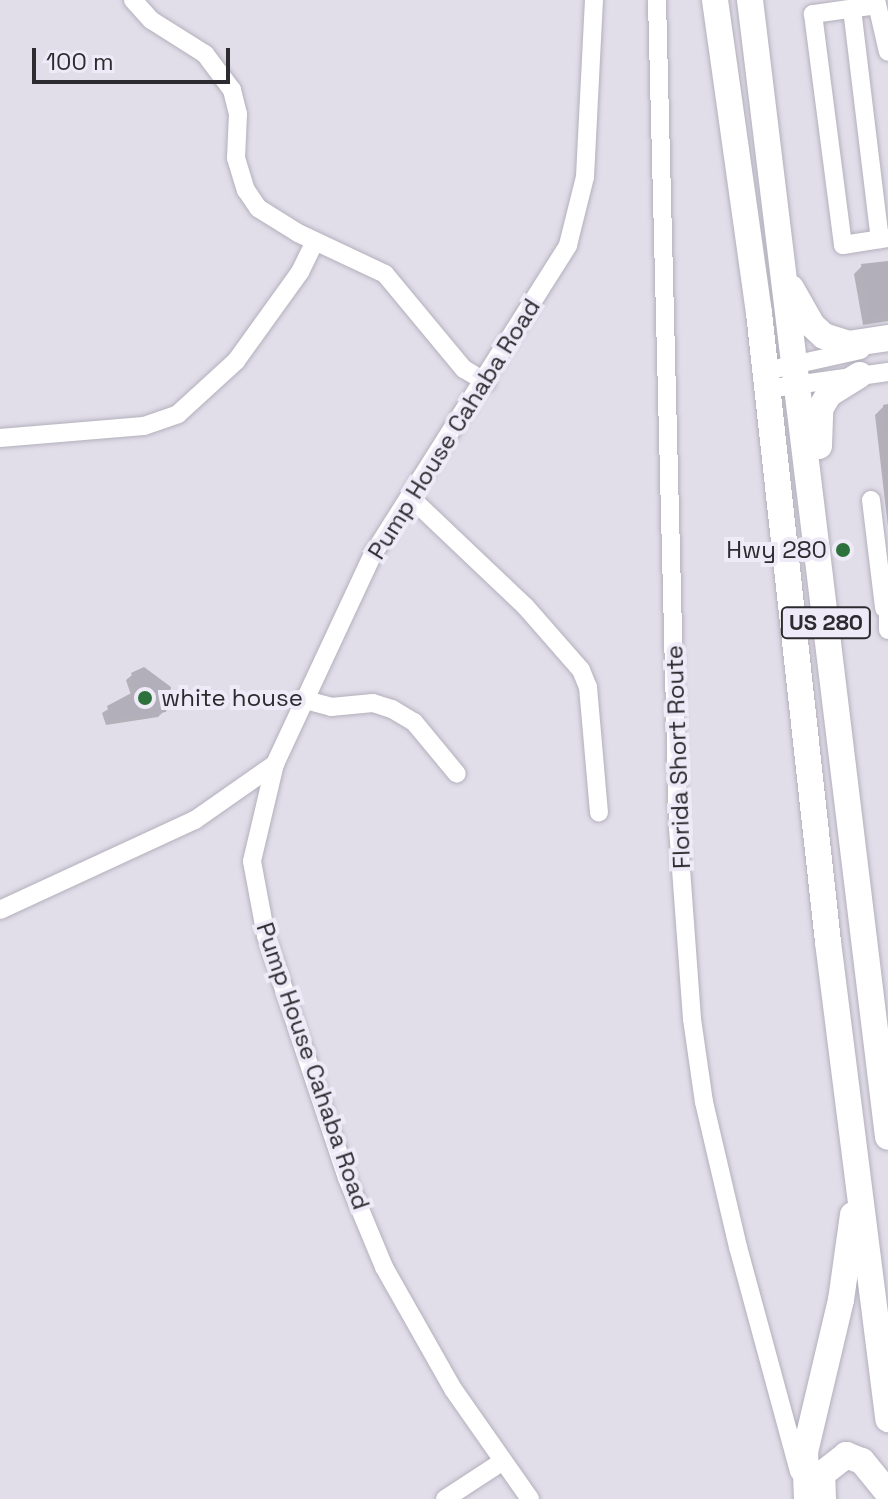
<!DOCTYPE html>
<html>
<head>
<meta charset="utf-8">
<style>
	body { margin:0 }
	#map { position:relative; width:888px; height:1499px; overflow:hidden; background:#e1dde9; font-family:"Space Grotesk",sans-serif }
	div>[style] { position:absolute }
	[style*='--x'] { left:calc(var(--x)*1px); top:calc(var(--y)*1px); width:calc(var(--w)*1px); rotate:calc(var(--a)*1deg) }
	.shadow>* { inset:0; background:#0003 }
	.building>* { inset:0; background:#b2afba }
	.roads { filter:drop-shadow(0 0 2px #b3b0bc) drop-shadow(0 0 2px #b3b0bc) }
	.minor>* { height:18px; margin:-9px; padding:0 9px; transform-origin:9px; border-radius:9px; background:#fff }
	.highway>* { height:26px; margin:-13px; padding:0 13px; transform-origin:13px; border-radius:13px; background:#fff }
	.dots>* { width:22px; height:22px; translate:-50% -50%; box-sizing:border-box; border:4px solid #eeeaf7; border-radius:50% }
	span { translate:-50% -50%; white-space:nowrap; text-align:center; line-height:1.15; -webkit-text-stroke:8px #eeeaf7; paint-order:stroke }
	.shield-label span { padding:2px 6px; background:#eeeaf7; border:2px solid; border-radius:6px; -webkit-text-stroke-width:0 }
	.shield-label { font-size:22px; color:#2c2b2f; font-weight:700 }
	.street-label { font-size:24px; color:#2c2b2f }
	.poi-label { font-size:24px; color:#2c2b2f }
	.right { translate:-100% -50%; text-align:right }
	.left { translate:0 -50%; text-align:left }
	.scale { position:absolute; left:32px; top:48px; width:198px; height:36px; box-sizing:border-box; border:4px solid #2c2b2f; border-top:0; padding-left:10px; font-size:24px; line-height:28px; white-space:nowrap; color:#2c2b2f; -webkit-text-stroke:6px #eeeaf7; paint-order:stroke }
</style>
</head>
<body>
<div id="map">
	<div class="shadow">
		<div style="clip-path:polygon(888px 263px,888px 321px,863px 325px,854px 274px,862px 266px)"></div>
		<div style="clip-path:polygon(884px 406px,888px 406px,888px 527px,875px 415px)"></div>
		<div style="clip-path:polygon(132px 675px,164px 711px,158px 717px,106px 725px,102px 713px,131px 695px,126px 680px)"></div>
	</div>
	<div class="building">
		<div style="clip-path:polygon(888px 261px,888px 315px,870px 318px,861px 264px)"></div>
		<div style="clip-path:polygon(888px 404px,888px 437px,886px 438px,883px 405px)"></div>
		<div style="clip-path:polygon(144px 667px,171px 687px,166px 712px,111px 720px,107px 706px,137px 690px,131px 673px)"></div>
	</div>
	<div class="roads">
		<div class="minor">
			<div style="--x:133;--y:0;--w:27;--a:48"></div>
			<div style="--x:151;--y:20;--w:64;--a:32.2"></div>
			<div style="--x:205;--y:54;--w:45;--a:53.1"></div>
			<div style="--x:232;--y:90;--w:25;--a:76"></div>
			<div style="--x:238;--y:114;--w:44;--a:92.6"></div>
			<div style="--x:236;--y:158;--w:34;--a:73"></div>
			<div style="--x:246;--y:190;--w:22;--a:56"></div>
			<div style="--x:258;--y:208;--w:47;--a:32"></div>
			<div style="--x:298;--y:233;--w:96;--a:25.2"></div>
			<div style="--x:385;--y:274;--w:124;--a:50.3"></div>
			<div style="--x:464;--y:369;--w:26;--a:31"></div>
			<div style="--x:657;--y:0;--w:828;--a:88.55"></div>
			<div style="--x:678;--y:828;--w:192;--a:85.8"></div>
			<div style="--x:692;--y:1019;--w:84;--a:81.8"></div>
			<div style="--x:704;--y:1102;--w:149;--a:76.8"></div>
			<div style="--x:738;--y:1247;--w:233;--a:74.8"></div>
			<div style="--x:876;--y:0;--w:53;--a:77"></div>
			<div style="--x:877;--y:5;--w:65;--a:172"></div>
			<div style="--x:813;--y:14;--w:233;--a:82.6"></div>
			<div style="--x:843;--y:245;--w:46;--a:-8.8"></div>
			<div style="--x:852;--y:9;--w:232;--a:83.1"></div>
			<div style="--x:766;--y:371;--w:97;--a:-12.5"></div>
			<div style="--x:767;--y:389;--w:122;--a:-8"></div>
			<div style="--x:0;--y:438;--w:144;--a:-4.8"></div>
			<div style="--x:144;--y:426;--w:36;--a:-19"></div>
			<div style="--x:178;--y:414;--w:79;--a:-42.4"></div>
			<div style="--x:236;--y:361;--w:110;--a:-54.3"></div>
			<div style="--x:300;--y:272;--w:34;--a:-64"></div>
			<div style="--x:410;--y:497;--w:158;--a:43.5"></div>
			<div style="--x:525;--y:606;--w:85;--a:48.8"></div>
			<div style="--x:581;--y:670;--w:18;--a:68"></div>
			<div style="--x:588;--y:687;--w:126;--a:85"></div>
			<div style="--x:871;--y:500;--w:109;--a:83.1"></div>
			<div style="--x:888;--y:608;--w:22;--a:90"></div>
			<div style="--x:302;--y:699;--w:30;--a:15"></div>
			<div style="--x:331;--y:707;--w:42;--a:-5.4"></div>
			<div style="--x:373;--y:703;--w:20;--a:18"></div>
			<div style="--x:392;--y:709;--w:26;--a:31"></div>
			<div style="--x:414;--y:722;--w:67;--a:50.4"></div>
			<div style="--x:0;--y:910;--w:215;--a:-24.8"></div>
			<div style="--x:195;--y:820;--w:98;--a:-35"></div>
			<div style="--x:445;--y:1499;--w:69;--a:-33.2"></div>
			<div style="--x:530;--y:1499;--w:134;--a:-125"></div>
			<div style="--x:453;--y:1389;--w:140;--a:-119.5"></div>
			<div style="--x:384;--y:1267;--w:96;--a:-112.6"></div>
			<div style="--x:347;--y:1178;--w:255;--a:-108.5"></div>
			<div style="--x:266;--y:936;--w:76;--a:-100.6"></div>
			<div style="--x:252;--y:861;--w:100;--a:-76.7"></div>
			<div style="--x:275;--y:764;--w:232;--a:-65"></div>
			<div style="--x:373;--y:554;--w:365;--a:-57.7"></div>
			<div style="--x:568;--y:245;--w:70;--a:-76"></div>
			<div style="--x:585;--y:177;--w:177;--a:-87.1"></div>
		</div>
		<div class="highway">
			<div style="--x:715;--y:0;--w:316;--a:82"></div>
			<div style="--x:759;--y:313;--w:633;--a:83.74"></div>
			<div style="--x:828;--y:942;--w:481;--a:82.8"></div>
			<div style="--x:750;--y:0;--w:1145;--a:83.08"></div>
			<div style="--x:791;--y:288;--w:43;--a:60.4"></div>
			<div style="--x:812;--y:325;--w:16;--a:43"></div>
			<div style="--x:824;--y:336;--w:25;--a:18"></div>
			<div style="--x:848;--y:344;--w:40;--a:-8.5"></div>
			<div style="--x:819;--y:446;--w:37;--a:-88"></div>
			<div style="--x:820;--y:409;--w:17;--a:-59"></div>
			<div style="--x:829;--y:394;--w:36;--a:-32"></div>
			<div style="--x:807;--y:1499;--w:47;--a:-92.4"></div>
			<div style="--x:805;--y:1452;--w:156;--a:-76.7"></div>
			<div style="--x:841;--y:1300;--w:86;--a:-82"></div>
			<div style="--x:823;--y:1499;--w:25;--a:-92"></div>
			<div style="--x:822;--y:1474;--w:31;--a:-38"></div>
			<div style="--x:846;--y:1455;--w:17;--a:21"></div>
			<div style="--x:862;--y:1461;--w:41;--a:50.9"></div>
		</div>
	</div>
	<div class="dots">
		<div style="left:843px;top:550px;background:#2d723d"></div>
		<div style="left:145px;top:698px;background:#2d723d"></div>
	</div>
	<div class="shield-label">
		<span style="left:826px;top:623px">US 280</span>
	</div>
	<div class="street-label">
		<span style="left:454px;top:429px;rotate:-58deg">Pump House Cahaba Road</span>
		<span style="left:678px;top:757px;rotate:-92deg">Florida Short Route</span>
		<span style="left:313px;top:1066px;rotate:71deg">Pump House Cahaba Road</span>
	</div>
	<div class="poi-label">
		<span class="right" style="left:827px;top:550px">Hwy 280</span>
		<span class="left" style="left:161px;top:698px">white house</span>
	</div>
	<div class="scale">100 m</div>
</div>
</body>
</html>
